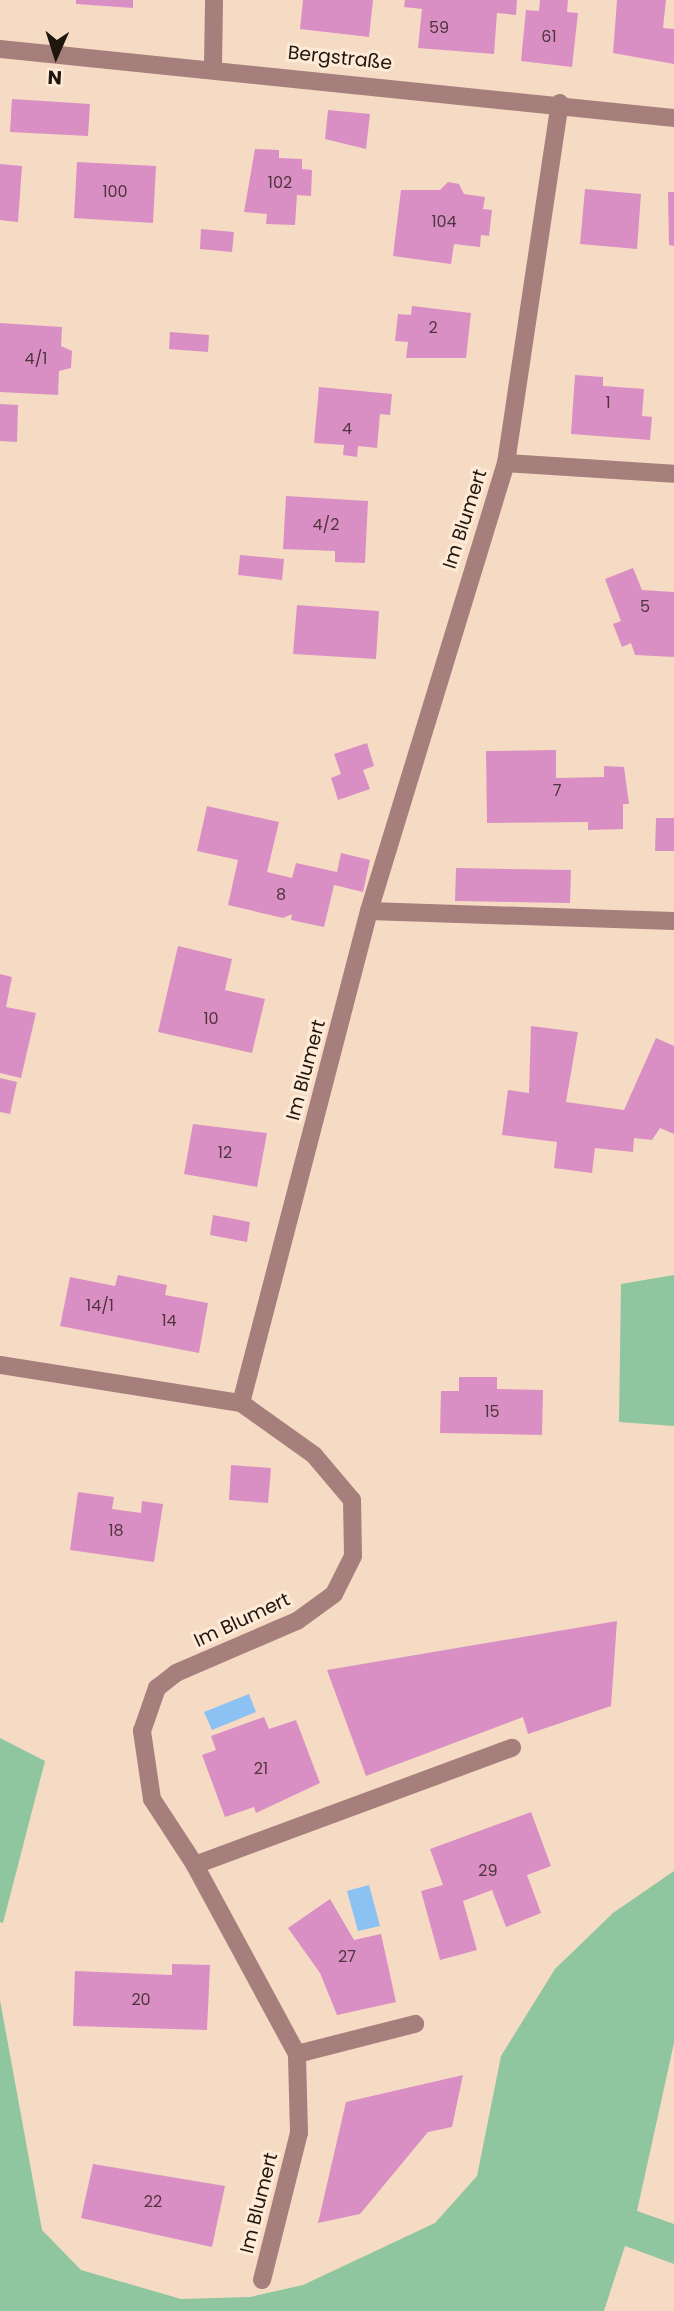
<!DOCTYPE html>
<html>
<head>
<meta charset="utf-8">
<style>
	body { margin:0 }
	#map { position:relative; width:674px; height:2311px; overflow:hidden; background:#f5dbc4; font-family:Poppins,sans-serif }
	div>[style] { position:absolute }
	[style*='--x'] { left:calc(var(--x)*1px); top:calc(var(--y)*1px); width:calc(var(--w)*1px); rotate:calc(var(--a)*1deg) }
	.green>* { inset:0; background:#8fc69f }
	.water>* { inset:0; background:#8bc2f3 }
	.building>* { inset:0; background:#da8fc4 }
	.minor>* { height:18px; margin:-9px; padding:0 9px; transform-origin:9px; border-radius:9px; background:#a67e7b }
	span { translate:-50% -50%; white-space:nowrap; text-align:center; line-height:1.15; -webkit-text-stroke:6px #feead6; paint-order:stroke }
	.number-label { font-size:16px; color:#4e343c }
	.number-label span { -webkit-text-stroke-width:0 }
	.street-label { font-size:19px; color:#1f160e }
	.north { position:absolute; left:21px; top:21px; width:70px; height:70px; -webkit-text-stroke:5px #feead6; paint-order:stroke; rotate:183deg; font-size:19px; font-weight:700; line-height:28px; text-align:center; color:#1f160e }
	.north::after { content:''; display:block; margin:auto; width:24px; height:32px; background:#1f160e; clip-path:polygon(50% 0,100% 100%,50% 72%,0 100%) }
</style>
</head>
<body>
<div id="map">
	<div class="green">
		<div style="clip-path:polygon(674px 1275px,674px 1426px,619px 1422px,621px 1284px)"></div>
		<div style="clip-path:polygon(0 1738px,45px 1761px,3px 1923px,0 1922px)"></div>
		<div style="clip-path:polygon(674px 1871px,674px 2043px,637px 2211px,674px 2224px,674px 2264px,625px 2246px,604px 2311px,0 2311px,0 2000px,42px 2230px,81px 2270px,181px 2299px,250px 2297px,303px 2285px,435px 2223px,477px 2176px,501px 2056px,555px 1969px,613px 1913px)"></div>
	</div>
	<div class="water">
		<div style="clip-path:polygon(249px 1694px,256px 1712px,212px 1730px,204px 1712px)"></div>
		<div style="clip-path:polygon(369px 1885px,380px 1926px,358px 1931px,347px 1891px)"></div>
	</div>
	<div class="building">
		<div style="clip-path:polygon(76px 0,133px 0,133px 8px,76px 4px)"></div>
		<div style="clip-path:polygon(303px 0,373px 0,369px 37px,300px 29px)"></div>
		<div style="clip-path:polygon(405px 0,517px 0,516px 15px,497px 13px,494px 54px,418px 48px,422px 9px,404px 7px)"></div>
		<div style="clip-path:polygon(540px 0,568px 0,567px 12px,578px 13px,572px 67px,521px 61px,526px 10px,539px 11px)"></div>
		<div style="clip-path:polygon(617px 0,666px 0,663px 28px,674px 29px,674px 64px,613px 53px)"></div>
		<div style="clip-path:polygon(12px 99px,90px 104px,88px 136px,10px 132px)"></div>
		<div style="clip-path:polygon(328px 110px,370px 114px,366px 149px,325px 139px)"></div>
		<div style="clip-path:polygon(255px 149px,279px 150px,279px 158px,302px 159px,302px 169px,312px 170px,311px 196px,297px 195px,295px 225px,266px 224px,267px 214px,244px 212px)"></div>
		<div style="clip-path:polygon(77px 162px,156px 166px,153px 223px,74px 218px)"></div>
		<div style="clip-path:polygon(0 164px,22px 166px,18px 222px,0 220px)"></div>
		<div style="clip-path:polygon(448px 182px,459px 184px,464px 194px,485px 197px,483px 209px,492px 210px,489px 236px,481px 235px,480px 247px,454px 244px,451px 264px,393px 256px,401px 190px,440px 190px)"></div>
		<div style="clip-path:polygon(585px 189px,641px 194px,637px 249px,580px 244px)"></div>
		<div style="clip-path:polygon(668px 192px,674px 192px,674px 246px,669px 245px)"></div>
		<div style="clip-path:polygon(201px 229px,234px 232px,232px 252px,200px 249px)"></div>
		<div style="clip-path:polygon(412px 306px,471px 313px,466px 358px,406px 358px,408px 342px,395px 341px,398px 314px,411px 315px)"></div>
		<div style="clip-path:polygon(0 323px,62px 327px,61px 346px,72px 351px,71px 368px,59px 371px,58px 395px,0 392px)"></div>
		<div style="clip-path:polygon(170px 332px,209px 335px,208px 352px,169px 349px)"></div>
		<div style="clip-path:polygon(575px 375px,603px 377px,603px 386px,644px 389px,642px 416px,652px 417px,650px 440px,571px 434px)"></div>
		<div style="clip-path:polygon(319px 387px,392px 394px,390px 415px,380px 414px,377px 448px,358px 446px,357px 457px,343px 455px,344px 445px,314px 443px)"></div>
		<div style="clip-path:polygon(0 404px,18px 405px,17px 442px,0 441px)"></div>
		<div style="clip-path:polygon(286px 496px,368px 501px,365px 563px,335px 562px,335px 551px,283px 549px)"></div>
		<div style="clip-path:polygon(240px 555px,284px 559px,282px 580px,238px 575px)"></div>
		<div style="clip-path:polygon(633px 568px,642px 590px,674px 592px,674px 657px,635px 655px,631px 643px,622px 647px,613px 624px,621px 621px,605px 579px)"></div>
		<div style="clip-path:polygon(297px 605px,379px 611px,376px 659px,293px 654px)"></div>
		<div style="clip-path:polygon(367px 743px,374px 766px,363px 770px,370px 789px,338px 800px,331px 778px,341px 774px,334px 754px)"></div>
		<div style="clip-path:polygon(556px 750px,556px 778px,604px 777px,604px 766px,624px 767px,629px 804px,623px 804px,623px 829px,588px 830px,588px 822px,487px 823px,486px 751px)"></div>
		<div style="clip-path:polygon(207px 806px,279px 822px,267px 872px,292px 878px,296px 863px,337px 872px,341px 853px,370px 860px,363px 892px,334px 885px,324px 927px,291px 920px,292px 914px,283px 918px,228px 905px,238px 860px,197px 851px)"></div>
		<div style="clip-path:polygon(656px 818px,674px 818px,674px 851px,655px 851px)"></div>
		<div style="clip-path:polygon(456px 868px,571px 870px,570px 903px,455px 901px)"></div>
		<div style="clip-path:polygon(178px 946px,232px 959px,225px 990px,265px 999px,252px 1053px,158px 1032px)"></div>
		<div style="clip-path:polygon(0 974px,12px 977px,6px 1007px,36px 1013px,21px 1078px,0 1073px)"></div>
		<div style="clip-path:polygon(531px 1026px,578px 1032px,566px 1102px,624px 1110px,656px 1038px,674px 1046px,674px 1134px,660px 1128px,652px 1140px,634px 1138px,633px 1152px,595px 1148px,592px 1173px,554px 1168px,557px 1142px,502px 1135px,508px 1090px,529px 1093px)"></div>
		<div style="clip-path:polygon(0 1078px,17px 1082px,10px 1114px,0 1112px)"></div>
		<div style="clip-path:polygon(193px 1124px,267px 1133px,257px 1187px,184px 1174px)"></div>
		<div style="clip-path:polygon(213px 1215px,250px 1222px,247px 1242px,210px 1235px)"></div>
		<div style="clip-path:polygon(118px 1275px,167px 1285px,165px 1295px,208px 1303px,199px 1353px,60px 1326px,70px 1277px,115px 1286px)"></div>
		<div style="clip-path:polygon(459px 1377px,497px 1377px,497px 1389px,543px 1390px,542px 1435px,440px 1433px,441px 1391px,459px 1391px)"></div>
		<div style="clip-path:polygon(231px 1465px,271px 1468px,268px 1503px,229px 1500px)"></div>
		<div style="clip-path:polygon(78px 1492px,114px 1497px,112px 1509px,141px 1513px,142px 1501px,163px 1504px,154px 1562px,70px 1550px)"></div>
		<div style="clip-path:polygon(617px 1621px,611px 1706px,528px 1734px,523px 1717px,366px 1776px,327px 1670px)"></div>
		<div style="clip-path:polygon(264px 1717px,269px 1729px,296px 1720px,320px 1783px,256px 1813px,254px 1807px,225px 1817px,202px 1755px,216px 1750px,211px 1736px)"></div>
		<div style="clip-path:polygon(531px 1812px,551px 1866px,527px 1875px,541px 1913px,506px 1927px,492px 1890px,463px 1901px,477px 1950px,440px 1960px,421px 1891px,443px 1885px,430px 1849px)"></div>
		<div style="clip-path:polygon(330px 1899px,354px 1940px,381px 1934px,396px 2002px,337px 2015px,320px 1973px,288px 1928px)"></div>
		<div style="clip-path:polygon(172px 1964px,210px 1965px,207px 2030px,73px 2026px,75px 1971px,172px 1975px)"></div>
		<div style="clip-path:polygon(463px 2075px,452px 2127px,428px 2132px,360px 2214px,318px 2223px,346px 2102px)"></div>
		<div style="clip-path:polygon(93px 2164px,225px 2186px,212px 2247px,81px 2218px)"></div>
	</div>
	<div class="minor">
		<div style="--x:0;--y:49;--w:678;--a:5.85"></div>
		<div style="--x:213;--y:66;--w:66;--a:-89.1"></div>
		<div style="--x:506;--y:463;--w:168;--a:3.7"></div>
		<div style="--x:369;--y:911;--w:305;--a:1.9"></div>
		<div style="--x:0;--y:1365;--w:244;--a:9"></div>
		<div style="--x:195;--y:1865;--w:338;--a:-20.3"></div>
		<div style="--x:297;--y:2054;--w:122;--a:-14.3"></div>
		<div style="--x:262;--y:2280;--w:152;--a:-75.9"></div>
		<div style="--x:299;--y:2133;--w:79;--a:-91.5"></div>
		<div style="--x:297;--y:2054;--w:215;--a:-118.4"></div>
		<div style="--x:195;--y:1865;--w:79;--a:-123.1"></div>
		<div style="--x:152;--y:1799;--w:69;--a:-98.4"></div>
		<div style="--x:142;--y:1731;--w:46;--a:-70.8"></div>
		<div style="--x:157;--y:1688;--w:24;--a:-38"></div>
		<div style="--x:176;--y:1673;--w:132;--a:-23.3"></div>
		<div style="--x:297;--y:1621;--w:46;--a:-36.1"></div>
		<div style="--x:334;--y:1594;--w:42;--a:-63.4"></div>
		<div style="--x:353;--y:1556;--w:56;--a:-91"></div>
		<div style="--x:352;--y:1500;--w:59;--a:-130.2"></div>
		<div style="--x:314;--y:1455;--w:90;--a:-144.5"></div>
		<div style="--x:241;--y:1403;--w:508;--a:-75.42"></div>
		<div style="--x:369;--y:911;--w:468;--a:-73"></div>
		<div style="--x:506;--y:463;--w:364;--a:-81.5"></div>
	</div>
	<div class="number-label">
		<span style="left:439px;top:28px">59</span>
		<span style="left:549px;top:37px">61</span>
		<span style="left:280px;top:183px">102</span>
		<span style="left:115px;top:192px">100</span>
		<span style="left:444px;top:222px">104</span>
		<span style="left:433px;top:328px">2</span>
		<span style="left:36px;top:359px">4/1</span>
		<span style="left:608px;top:403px">1</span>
		<span style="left:347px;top:429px">4</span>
		<span style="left:326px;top:525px">4/2</span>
		<span style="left:645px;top:607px">5</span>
		<span style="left:557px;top:791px">7</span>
		<span style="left:281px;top:895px">8</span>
		<span style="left:211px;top:1019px">10</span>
		<span style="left:225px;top:1153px">12</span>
		<span style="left:100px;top:1306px">14/1</span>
		<span style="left:169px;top:1321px">14</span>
		<span style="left:492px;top:1412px">15</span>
		<span style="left:116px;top:1531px">18</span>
		<span style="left:261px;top:1769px">21</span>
		<span style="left:488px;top:1871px">29</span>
		<span style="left:347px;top:1957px">27</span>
		<span style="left:141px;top:2000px">20</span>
		<span style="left:153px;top:2202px">22</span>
	</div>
	<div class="street-label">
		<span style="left:340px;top:58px;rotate:6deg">Bergstraße</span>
		<span style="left:465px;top:519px;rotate:-72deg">Im Blumert</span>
		<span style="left:306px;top:1070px;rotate:-75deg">Im Blumert</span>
		<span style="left:242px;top:1620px;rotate:-25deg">Im Blumert</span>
		<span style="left:259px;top:2203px;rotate:-76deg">Im Blumert</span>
	</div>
	<div class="north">N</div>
</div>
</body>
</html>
